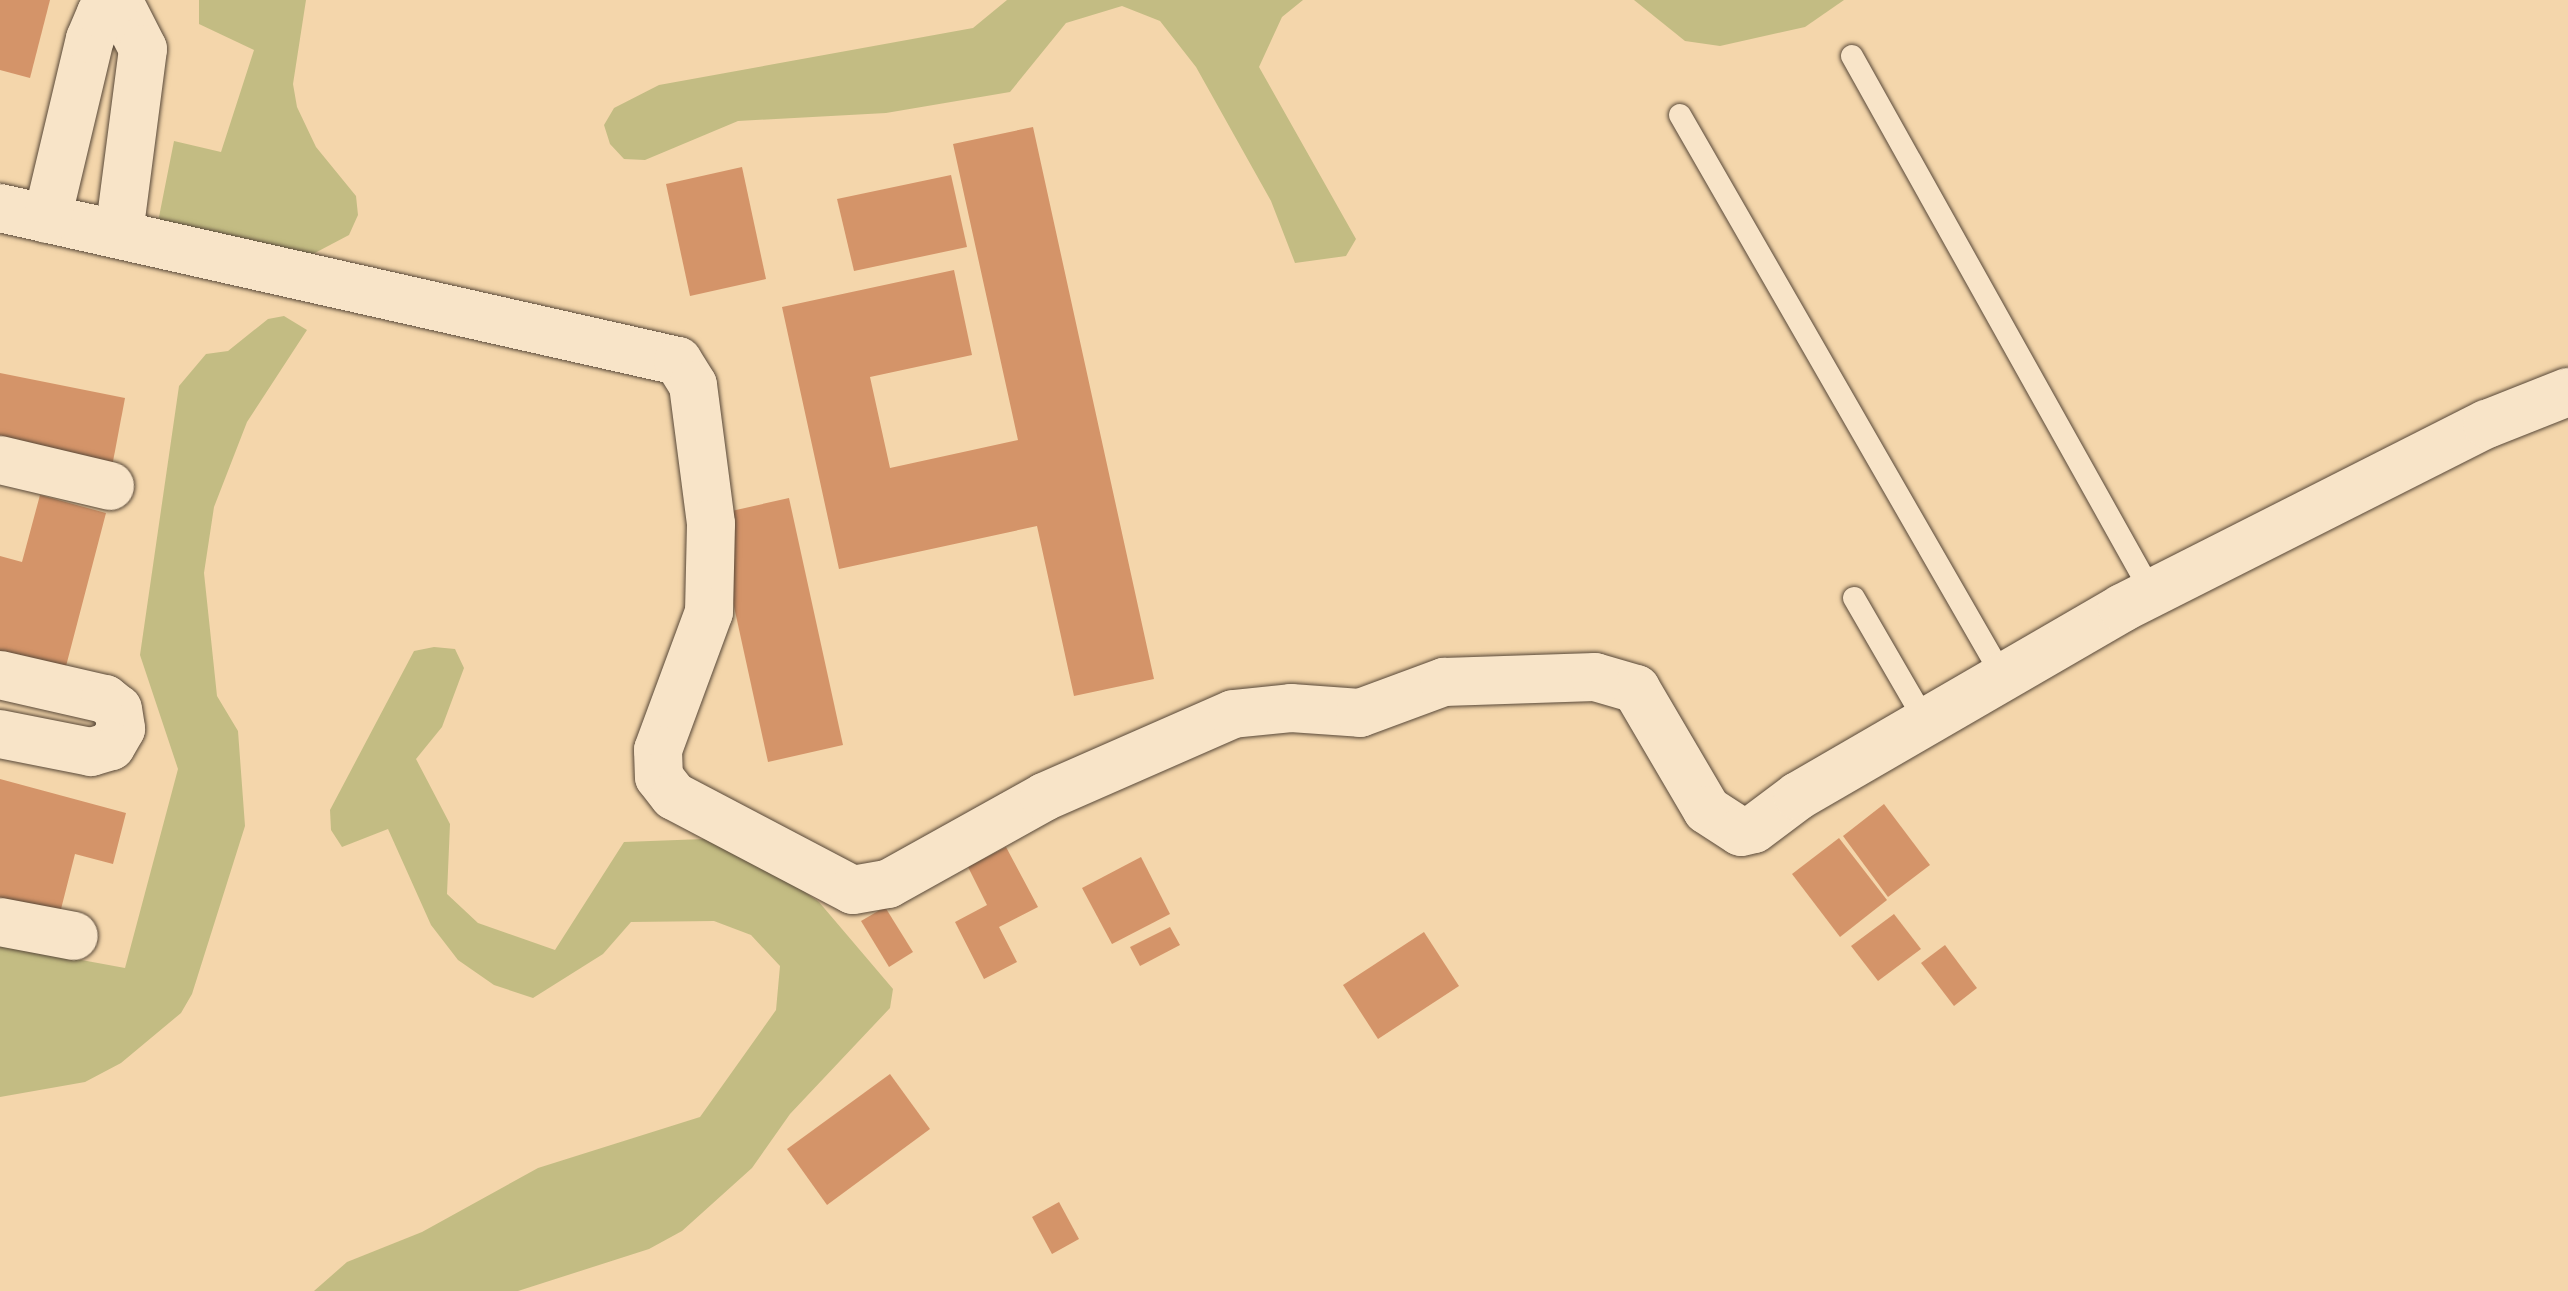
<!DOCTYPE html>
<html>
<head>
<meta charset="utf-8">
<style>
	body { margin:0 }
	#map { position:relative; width:2568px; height:1291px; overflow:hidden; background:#f4d6ab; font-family:"Gentium Book Plus",serif }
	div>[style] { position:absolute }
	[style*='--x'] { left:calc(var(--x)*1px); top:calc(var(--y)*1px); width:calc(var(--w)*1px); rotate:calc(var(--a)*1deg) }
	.green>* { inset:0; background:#c3bc83 }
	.building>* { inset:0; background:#d49469 }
	.roads { filter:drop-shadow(0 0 2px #584838) drop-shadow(0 0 2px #584838) }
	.lane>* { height:22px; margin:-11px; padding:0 11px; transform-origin:11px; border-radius:11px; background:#f8e4c8 }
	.street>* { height:48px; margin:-24px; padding:0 24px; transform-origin:24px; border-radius:24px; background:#f8e4c8 }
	span { translate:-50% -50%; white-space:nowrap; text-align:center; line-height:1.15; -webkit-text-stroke:10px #f8e4c8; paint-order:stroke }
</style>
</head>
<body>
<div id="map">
	<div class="green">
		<div style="clip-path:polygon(199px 0,306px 0,293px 84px,297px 107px,316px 147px,356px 196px,358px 215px,349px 235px,311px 255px,158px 222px,174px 141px,221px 152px,254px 50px,199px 24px)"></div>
		<div style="clip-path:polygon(1007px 0,1303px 0,1282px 17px,1259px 67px,1356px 239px,1346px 256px,1295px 263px,1271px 201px,1196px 67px,1160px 21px,1122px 6px,1066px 23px,1010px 92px,886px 113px,738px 121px,645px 160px,624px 159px,610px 144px,604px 125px,614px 108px,659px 85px,973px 28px)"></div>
		<div style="clip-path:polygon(1634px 0,1844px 0,1805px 27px,1720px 46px,1685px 41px)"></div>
		<div style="clip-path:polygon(284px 316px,307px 330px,247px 422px,214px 507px,204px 573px,217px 696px,238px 731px,245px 826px,192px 994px,181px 1013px,121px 1063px,85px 1082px,0 1097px,0 945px,125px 968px,178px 769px,140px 655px,179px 386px,206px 354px,228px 351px,268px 319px)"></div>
		<div style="clip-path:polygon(434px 647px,455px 649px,464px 668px,442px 727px,416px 759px,450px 824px,447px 894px,478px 923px,555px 950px,624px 842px,704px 839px,763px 863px,819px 902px,893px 989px,890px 1008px,790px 1114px,752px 1168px,682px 1231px,649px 1249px,518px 1291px,314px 1291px,347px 1262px,422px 1232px,538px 1168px,700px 1117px,776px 1010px,780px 966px,751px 935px,714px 921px,631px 922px,603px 954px,533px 998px,494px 985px,458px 960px,431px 925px,388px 829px,342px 847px,331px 830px,330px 810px,414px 651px)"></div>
	</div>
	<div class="building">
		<div style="clip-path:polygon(0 0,50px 0,30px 78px,0 70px)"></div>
		<div style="clip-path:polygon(1033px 127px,1154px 679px,1074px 696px,1037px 526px,839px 569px,782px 307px,954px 270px,972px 355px,870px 377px,890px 468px,1018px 440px,953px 144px)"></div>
		<div style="clip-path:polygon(742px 167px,766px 279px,690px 296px,666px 184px)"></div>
		<div style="clip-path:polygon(951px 175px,967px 247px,854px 271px,837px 199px)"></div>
		<div style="clip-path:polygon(0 373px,125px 398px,111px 472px,0 449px)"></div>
		<div style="clip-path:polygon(40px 495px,106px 513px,65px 670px,0 652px,0 556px,22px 562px)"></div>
		<div style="clip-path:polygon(789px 498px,843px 745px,768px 762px,714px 515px)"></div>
		<div style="clip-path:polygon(0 779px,126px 813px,113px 864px,75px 854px,59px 917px,0 902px)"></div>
		<div style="clip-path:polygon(1884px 804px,1930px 865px,1888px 897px,1843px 836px)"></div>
		<div style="clip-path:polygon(1839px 838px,1887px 900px,1840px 937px,1792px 874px)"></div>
		<div style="clip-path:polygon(1006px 847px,1038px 907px,999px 927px,1017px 962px,984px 979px,955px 922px,987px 905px,968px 867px)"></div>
		<div style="clip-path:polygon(1141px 857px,1170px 914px,1112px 944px,1082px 888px)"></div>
		<div style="clip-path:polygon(885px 907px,913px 952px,889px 967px,861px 921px)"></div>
		<div style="clip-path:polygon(1894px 914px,1921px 949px,1878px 981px,1851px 946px)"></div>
		<div style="clip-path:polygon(1170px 927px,1180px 945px,1140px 966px,1130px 947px)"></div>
		<div style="clip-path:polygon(1424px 932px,1459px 986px,1378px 1039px,1343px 985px)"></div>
		<div style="clip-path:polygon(1945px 945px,1977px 988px,1954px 1006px,1921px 963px)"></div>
		<div style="clip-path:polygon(890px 1074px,930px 1129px,827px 1205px,787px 1149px)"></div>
		<div style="clip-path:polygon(1059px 1202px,1079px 1239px,1052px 1254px,1032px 1217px)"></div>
	</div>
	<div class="roads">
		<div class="lane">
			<div style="--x:1852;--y:56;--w:615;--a:60.81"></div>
			<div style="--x:1680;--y:115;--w:648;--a:60.11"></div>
			<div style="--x:1854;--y:598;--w:143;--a:59.9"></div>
		</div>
		<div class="street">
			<div style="--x:118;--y:0;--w:55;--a:63"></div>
			<div style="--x:143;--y:49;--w:187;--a:97.4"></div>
			<div style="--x:0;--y:208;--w:695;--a:12.72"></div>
			<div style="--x:678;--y:361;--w:28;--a:58"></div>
			<div style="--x:693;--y:385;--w:140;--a:82.6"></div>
			<div style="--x:711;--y:524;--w:88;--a:91.3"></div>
			<div style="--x:709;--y:612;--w:147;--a:110.3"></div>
			<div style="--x:658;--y:750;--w:27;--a:88"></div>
			<div style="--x:659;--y:777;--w:24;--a:52"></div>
			<div style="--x:674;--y:796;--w:202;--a:27.7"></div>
			<div style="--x:853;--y:890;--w:36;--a:-10"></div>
			<div style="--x:888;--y:884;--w:179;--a:-29.1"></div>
			<div style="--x:1044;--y:797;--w:206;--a:-23.7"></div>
			<div style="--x:1233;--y:714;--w:58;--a:-5.9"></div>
			<div style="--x:1291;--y:708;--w:69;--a:4.1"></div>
			<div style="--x:1360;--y:713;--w:90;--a:-20.3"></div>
			<div style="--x:1444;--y:682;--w:151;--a:-1.9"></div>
			<div style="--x:1595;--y:677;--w:43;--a:16.3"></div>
			<div style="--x:1636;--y:689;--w:140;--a:59.6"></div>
			<div style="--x:1707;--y:810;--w:40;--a:32.9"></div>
			<div style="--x:1741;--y:832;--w:13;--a:-13"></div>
			<div style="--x:1754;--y:829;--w:55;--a:-36.9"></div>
			<div style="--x:1798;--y:796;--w:375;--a:-30.1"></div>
			<div style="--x:2122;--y:608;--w:409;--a:-26.8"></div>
			<div style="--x:2487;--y:424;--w:87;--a:-21.6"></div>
			<div style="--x:47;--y:219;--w:185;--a:-76.6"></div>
			<div style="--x:90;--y:39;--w:28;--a:-67"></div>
			<div style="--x:101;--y:13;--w:20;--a:-41"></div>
			<div style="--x:0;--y:460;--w:113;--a:13.3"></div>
			<div style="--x:0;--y:675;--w:108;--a:12.9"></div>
			<div style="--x:105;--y:699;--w:16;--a:38"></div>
			<div style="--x:118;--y:709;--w:20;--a:81"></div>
			<div style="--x:121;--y:729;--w:20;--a:120"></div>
			<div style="--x:111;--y:746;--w:21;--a:163"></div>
			<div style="--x:91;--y:752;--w:93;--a:-168.8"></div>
			<div style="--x:0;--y:922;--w:75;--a:10.7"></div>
		</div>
	</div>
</div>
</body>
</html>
